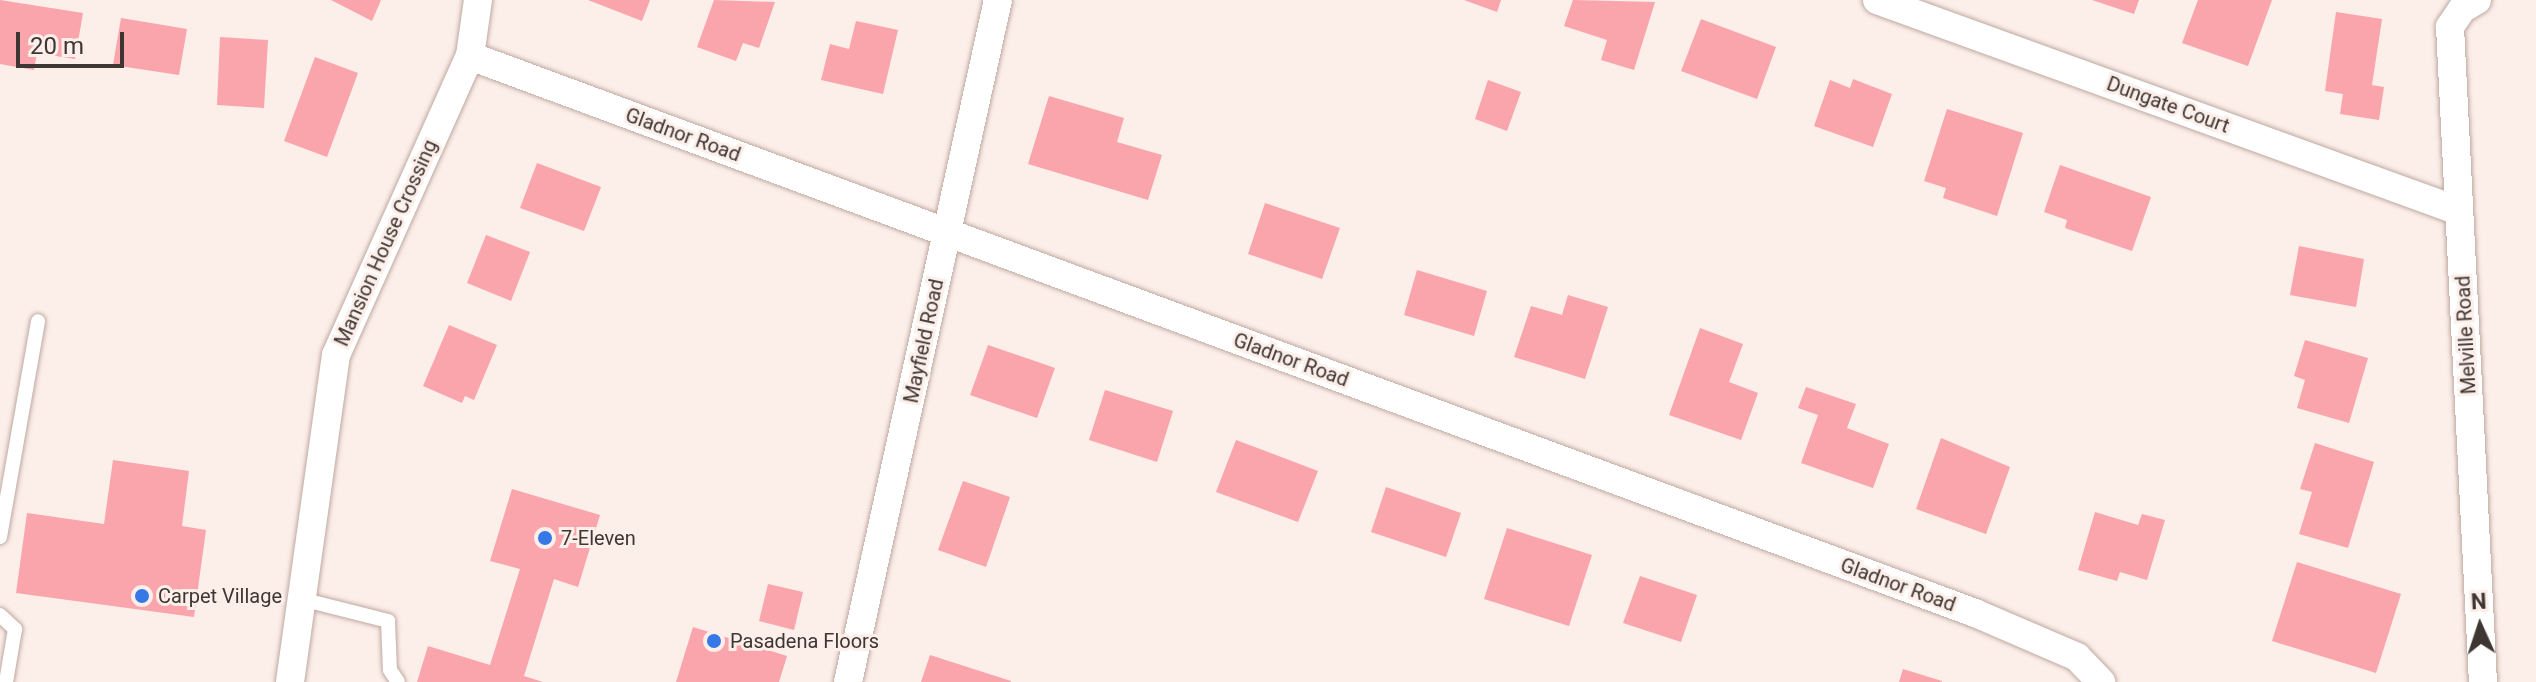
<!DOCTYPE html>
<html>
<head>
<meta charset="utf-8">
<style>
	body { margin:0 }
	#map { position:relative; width:2536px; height:682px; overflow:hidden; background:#fceee9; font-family:Roboto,sans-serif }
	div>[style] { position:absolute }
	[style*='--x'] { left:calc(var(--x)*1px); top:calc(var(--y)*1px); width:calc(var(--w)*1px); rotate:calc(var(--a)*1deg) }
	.building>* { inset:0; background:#faa4ab }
	.roads { filter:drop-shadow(0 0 2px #bea9a1) drop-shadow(0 0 2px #bea9a1) }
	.service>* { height:14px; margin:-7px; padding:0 7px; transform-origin:7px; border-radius:7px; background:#fff }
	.minor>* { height:28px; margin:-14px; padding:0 14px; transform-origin:14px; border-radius:14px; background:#fff }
	.dots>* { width:22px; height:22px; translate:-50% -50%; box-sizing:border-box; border:4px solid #fceee9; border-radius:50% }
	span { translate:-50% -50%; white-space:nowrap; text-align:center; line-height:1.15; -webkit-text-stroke:6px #fceee9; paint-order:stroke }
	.street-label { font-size:20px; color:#3e3632 }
	.poi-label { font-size:20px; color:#3e3632 }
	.left { translate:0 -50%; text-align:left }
	.north { position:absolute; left:2440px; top:586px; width:80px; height:80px; -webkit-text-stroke:6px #fceee9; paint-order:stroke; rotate:357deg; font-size:22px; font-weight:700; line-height:32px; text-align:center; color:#3e3632 }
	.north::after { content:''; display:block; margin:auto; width:28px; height:36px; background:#3e3632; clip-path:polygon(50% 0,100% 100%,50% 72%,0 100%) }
	.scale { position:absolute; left:16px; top:32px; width:108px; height:36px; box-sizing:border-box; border:4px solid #3e3632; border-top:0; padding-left:10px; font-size:24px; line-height:28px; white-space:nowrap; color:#3e3632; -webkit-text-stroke:6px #fceee9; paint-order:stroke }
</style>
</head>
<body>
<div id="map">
	<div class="building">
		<div style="clip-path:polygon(0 0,83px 13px,75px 59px,37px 53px,34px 70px,0 64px)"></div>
		<div style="clip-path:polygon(331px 0,381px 0,372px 21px)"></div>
		<div style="clip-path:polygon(588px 0,650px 0,642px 21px)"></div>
		<div style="clip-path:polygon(714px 0,775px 2px,759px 48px,743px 43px,736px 61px,697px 47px)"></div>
		<div style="clip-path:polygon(1464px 0,1501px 0,1497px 12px)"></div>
		<div style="clip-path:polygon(1573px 0,1655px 2px,1634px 70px,1601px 60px,1607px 40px,1564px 26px)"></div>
		<div style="clip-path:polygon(2092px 0,2139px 0,2134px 14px)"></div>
		<div style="clip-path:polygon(2198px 0,2272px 0,2248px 66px,2182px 43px)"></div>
		<div style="clip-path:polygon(2336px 12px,2382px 19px,2372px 85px,2384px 87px,2379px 120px,2340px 114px,2343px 94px,2325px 91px)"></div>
		<div style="clip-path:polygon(121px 18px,187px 29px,179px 75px,113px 65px)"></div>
		<div style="clip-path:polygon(1701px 19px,1776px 47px,1757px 99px,1681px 71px)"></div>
		<div style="clip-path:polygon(856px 21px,898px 30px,883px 94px,821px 80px,830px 44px,849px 49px)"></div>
		<div style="clip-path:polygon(220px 37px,268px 40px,264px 108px,217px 105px)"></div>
		<div style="clip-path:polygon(315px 57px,358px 73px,327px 157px,284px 141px)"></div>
		<div style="clip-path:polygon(1853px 79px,1892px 94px,1873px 147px,1814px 126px,1830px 80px,1850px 88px)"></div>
		<div style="clip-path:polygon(1488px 80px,1521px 92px,1507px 131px,1475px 119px)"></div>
		<div style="clip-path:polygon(1049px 96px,1124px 118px,1117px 142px,1162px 155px,1148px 200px,1028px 164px)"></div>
		<div style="clip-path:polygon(1947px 109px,2023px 133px,1997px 216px,1943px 198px,1946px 188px,1924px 181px)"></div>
		<div style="clip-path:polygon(537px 163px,601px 187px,584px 231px,520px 208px)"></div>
		<div style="clip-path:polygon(2060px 165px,2151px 197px,2132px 251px,2065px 228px,2067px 220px,2044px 212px)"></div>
		<div style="clip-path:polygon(1265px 203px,1340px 228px,1322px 279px,1248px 254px)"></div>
		<div style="clip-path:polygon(486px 235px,530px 252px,511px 301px,467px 283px)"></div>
		<div style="clip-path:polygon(2299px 246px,2364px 259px,2356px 307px,2290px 295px)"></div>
		<div style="clip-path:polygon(1417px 270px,1487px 291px,1474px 336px,1404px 315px)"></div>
		<div style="clip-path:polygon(1568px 295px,1608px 307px,1585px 379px,1514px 357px,1531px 306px,1562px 315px)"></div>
		<div style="clip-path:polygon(449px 325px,497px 345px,474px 400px,465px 396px,462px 403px,423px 386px)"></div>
		<div style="clip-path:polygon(1700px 328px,1743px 344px,1729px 382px,1758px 393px,1741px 440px,1669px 415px)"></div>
		<div style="clip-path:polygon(2305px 340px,2368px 358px,2349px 423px,2297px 408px,2305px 380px,2294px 376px)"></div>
		<div style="clip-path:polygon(988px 345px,1055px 368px,1037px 418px,970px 395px)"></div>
		<div style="clip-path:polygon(1806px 387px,1856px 404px,1847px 428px,1889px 444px,1873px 488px,1801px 463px,1818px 415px,1798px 408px)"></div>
		<div style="clip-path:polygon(1105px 390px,1173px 411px,1157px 462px,1089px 440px)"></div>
		<div style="clip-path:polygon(1941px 438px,2010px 467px,1986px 534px,1916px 509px)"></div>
		<div style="clip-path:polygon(1236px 440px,1318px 471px,1298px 522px,1216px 492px)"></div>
		<div style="clip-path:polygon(2315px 443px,2374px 462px,2348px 548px,2299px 534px,2312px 492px,2300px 489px)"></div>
		<div style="clip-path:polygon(113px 460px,189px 471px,182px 526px,206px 530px,194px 617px,16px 593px,27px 513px,104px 524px)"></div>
		<div style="clip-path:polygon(963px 481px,1010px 497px,986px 567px,938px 550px)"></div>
		<div style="clip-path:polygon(1386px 487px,1461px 513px,1446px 557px,1371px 532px)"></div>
		<div style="clip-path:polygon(512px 489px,600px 515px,578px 587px,554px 579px,524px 676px,543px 682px,417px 682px,428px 646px,490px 665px,520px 569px,490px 561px)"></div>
		<div style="clip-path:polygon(2095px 512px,2138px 525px,2142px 514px,2165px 520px,2147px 580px,2120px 572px,2117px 581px,2078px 570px)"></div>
		<div style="clip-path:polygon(1507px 528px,1592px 555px,1569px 626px,1484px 599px)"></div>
		<div style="clip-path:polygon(2297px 562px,2401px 594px,2376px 673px,2272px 641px)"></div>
		<div style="clip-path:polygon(1640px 576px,1697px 595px,1681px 642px,1623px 623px)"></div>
		<div style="clip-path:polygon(768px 584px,803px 592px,794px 630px,759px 621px)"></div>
		<div style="clip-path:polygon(693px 627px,787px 656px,779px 682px,676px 682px)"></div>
		<div style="clip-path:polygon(930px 655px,1011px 681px,1011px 682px,921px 682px)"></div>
		<div style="clip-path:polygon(1903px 669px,1942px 681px,1942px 682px,1899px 682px)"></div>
	</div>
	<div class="roads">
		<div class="service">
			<div style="--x:0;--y:537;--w:219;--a:-80"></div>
			<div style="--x:301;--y:599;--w:90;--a:14.2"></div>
			<div style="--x:388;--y:621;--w:49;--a:87.7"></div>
			<div style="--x:390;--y:670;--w:14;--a:56"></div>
			<div style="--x:0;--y:615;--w:21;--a:43"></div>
			<div style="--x:15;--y:629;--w:54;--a:99.6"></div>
		</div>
		<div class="minor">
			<div style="--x:1877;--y:0;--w:619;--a:19.93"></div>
			<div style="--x:2477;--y:0;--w:17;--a:149"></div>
			<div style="--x:2462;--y:9;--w:22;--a:124"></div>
			<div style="--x:2450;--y:27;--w:656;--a:87.12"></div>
			<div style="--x:470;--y:56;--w:1605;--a:20.31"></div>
			<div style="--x:1975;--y:613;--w:111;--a:23.3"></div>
			<div style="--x:2077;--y:657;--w:35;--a:46"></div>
			<div style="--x:290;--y:682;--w:330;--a:-82"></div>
			<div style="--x:336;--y:355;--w:328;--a:-65.9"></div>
			<div style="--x:470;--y:56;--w:57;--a:-81.9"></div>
			<div style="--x:848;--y:682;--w:698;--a:-77.6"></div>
		</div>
	</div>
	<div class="dots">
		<div style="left:545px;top:538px;background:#3578e6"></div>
		<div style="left:142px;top:596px;background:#3578e6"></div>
		<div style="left:714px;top:641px;background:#3578e6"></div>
	</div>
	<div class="street-label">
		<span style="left:2168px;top:105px;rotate:20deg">Dungate Court</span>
		<span style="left:683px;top:135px;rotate:20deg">Gladnor Road</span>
		<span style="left:386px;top:243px;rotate:-66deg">Mansion House Crossing</span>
		<span style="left:2466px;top:335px;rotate:-93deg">Melville Road</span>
		<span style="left:924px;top:341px;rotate:-78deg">Mayfield Road</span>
		<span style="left:1291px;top:360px;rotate:20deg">Gladnor Road</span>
		<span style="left:1898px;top:585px;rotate:20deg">Gladnor Road</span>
	</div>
	<div class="poi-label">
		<span class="left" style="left:561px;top:538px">7-Eleven</span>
		<span class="left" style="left:158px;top:596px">Carpet Village</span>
		<span class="left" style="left:730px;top:641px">Pasadena Floors</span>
	</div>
	<div class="north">N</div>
	<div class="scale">20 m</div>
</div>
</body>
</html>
